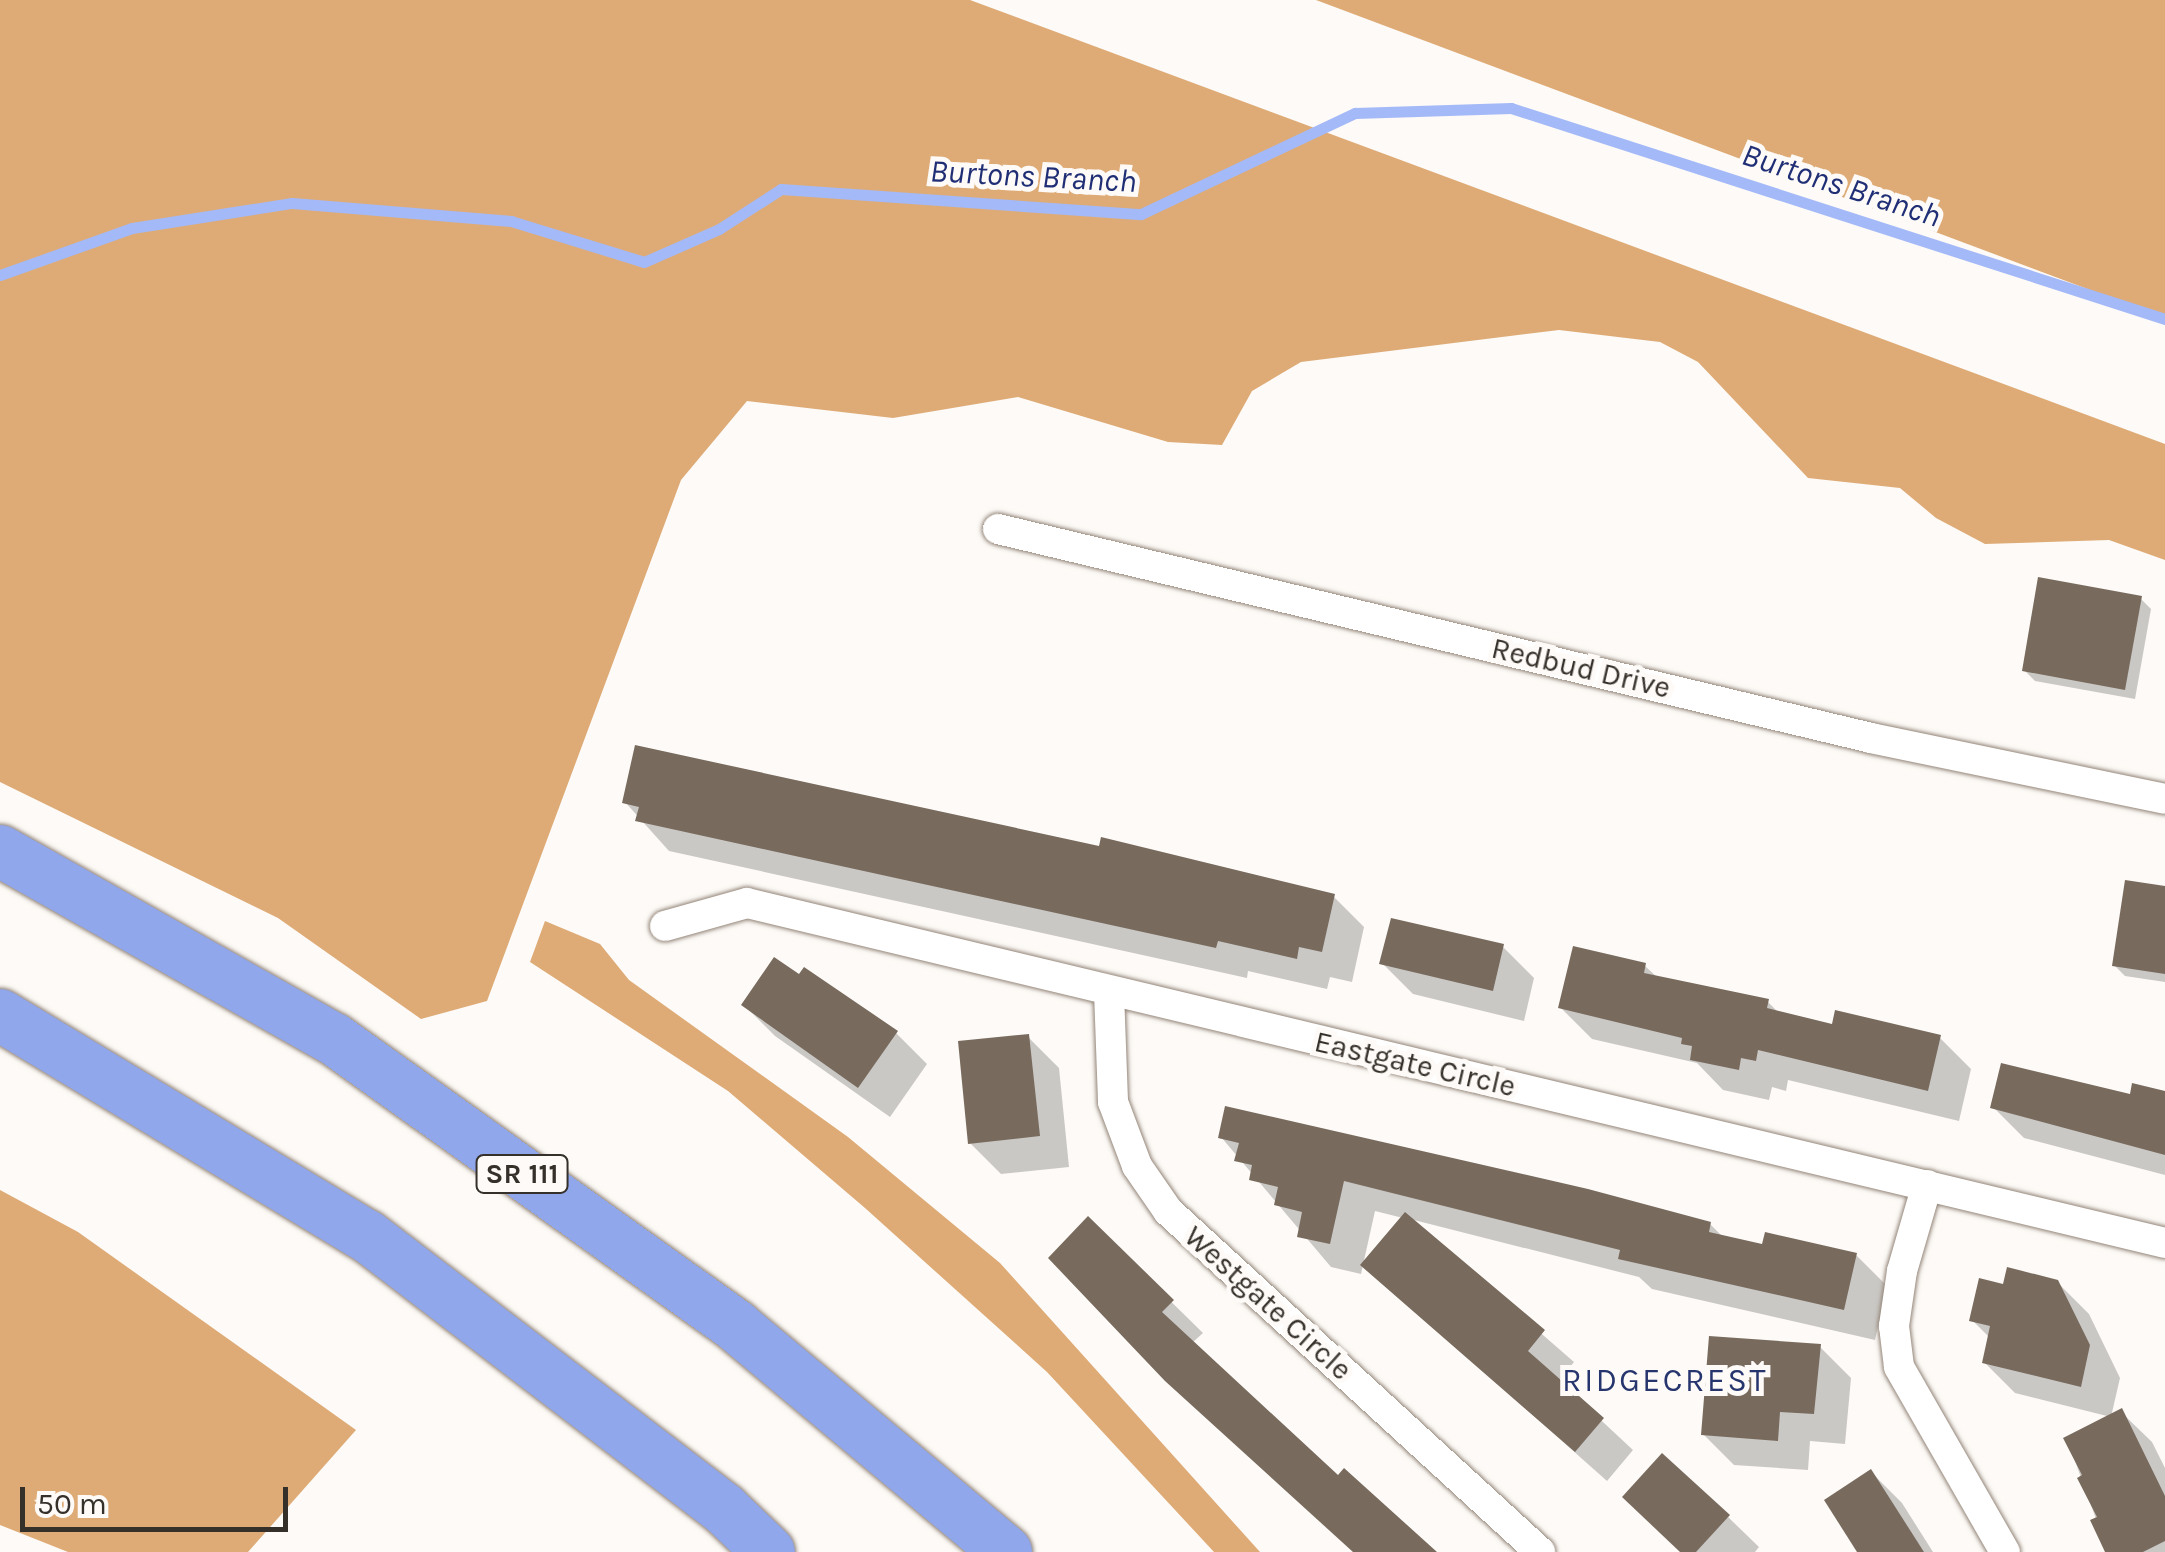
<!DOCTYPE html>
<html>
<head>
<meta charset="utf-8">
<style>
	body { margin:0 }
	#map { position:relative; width:2165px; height:1552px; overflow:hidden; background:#fdfaf7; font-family:Karla,sans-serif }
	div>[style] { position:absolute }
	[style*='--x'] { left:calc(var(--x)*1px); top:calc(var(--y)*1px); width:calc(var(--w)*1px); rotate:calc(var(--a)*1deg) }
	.forest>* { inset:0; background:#deab76 }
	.shadow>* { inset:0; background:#0003 }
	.stream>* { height:11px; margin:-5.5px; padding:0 5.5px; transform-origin:5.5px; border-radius:5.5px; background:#a4b9f7 }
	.building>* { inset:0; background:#786b5e }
	.roads { filter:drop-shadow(0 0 2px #938578) drop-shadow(0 0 2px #938578) }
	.minor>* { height:30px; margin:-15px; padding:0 15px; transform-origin:15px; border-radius:15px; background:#fff }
	.motorway>* { height:52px; margin:-26px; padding:0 26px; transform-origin:26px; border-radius:26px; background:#91a7ec }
	span { translate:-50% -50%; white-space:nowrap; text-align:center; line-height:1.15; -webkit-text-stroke:10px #fdfaf7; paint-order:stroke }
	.shield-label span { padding:2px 8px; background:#fdfaf7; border:2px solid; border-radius:8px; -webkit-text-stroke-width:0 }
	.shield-label { font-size:28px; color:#36302a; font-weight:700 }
	.street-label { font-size:30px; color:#36302a }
	.water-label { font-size:32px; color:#202f75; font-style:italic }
	.neighbourhood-label { font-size:32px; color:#26356d; letter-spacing:2.5px }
	.scale { position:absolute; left:20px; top:1487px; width:268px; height:45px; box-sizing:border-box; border:5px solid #36302a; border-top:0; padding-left:12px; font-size:30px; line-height:35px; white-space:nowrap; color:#36302a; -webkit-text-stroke:8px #fdfaf7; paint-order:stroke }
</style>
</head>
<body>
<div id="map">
	<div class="forest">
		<div style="clip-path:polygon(0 0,970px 0,2165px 444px,2165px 560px,2109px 540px,1985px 544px,1936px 518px,1900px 488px,1808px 478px,1698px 362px,1660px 342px,1559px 330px,1301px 362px,1252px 391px,1222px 445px,1168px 442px,1018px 397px,893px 418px,747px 401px,681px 480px,487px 1001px,421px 1019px,278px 918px,0 782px)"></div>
		<div style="clip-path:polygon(1316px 0,2165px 0,2165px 318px)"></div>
		<div style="clip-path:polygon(545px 921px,600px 944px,629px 980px,848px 1137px,1000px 1263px,1260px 1552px,1214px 1552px,1047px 1372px,865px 1208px,728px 1091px,530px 962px)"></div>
		<div style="clip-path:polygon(0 1190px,78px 1232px,356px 1430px,248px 1552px,68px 1552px,0 1525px)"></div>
	</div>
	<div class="shadow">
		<div style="clip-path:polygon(2140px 598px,2151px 609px,2135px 699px,2035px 681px,2024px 670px)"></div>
		<div style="clip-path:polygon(625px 802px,1333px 896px,1364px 927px,1352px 982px,1330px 977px,1327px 989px,1248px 971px,1247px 978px,669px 851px)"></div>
		<div style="clip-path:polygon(2165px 889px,2165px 982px,2125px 976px,2114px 965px)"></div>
		<div style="clip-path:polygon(1503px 947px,1534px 978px,1524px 1021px,1413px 994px,1382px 963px)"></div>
		<div style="clip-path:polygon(1645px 966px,1658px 978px,1768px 1002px,1779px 1013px,1834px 1027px,1940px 1038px,1971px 1069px,1959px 1121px,1788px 1080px,1786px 1091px,1772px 1087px,1769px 1100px,1723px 1090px,1697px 1063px,1592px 1039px,1561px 1008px)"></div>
		<div style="clip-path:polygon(800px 978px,896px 1033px,927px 1064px,890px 1117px,775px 1036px,744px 1005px)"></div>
		<div style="clip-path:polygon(1028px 1037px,1059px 1068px,1069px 1167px,1001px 1174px,970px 1143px)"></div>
		<div style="clip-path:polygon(2165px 1093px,2165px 1175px,2024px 1138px,1993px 1107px)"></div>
		<div style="clip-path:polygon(1221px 1137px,1710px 1224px,1724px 1238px,1763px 1247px,1856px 1255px,1887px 1286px,1875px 1340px,1652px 1289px,1639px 1277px,1410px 1219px,1574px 1362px,1559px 1381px,1633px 1450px,1607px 1481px,1364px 1265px,1403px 1218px,1375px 1211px,1361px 1274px,1331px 1267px)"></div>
		<div style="clip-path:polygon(1088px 1220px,1203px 1333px,1192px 1343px,1338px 1479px,1433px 1552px,1354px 1552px,1200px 1411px)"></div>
		<div style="clip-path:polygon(2057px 1282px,2089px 1314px,2120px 1378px,2111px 1417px,2015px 1393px,1984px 1362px,1990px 1338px,1972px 1320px,2005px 1287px)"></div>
		<div style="clip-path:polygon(1820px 1347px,1851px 1378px,1845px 1444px,1810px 1441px,1808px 1470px,1734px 1465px,1703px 1434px)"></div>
		<div style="clip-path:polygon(2121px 1412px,2152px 1442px,2165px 1468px,2165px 1552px,2108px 1552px,2067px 1439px)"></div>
		<div style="clip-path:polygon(1871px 1472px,1902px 1503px,1933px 1552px,1860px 1552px)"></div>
		<div style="clip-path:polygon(1728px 1517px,1759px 1547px,1755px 1552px,1682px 1552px)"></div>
	</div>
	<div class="stream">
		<div style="--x:0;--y:275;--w:140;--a:-19.6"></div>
		<div style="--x:132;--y:228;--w:162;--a:-8.9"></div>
		<div style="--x:292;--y:203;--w:220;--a:4.7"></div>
		<div style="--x:511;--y:221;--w:139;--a:17.1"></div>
		<div style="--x:644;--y:262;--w:82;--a:-23.7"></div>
		<div style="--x:719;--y:229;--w:74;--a:-32.8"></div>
		<div style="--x:781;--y:189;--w:361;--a:4"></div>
		<div style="--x:1141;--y:214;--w:237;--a:-25.3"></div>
		<div style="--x:1355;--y:113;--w:156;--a:-1.8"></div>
		<div style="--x:1511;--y:108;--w:687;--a:17.88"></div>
	</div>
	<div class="building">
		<div style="clip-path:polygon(2038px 577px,2142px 596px,2125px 690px,2022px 671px)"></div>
		<div style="clip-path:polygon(635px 745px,1099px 846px,1101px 837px,1335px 894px,1322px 952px,1299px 947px,1297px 959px,1218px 941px,1216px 948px,635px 821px,639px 807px,622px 803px)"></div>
		<div style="clip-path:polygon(2125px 880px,2165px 886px,2165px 974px,2112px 966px)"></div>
		<div style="clip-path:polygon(1391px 918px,1504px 944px,1493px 991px,1379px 964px)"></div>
		<div style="clip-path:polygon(1573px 946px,1646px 963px,1644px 973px,1769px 999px,1767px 1008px,1832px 1024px,1835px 1010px,1941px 1035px,1928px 1091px,1758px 1050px,1756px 1061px,1741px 1058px,1739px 1070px,1690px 1060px,1692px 1046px,1681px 1044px,1682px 1038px,1558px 1008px)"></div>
		<div style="clip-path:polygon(774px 957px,799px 974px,804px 967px,898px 1031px,858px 1088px,741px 1005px)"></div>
		<div style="clip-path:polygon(1029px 1034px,1040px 1136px,968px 1144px,958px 1041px)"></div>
		<div style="clip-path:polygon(2001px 1063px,2130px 1094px,2132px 1083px,2165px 1091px,2165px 1155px,1990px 1108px)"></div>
		<div style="clip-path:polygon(1225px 1106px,1588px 1189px,1711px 1222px,1709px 1232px,1762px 1244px,1765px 1232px,1857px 1253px,1844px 1310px,1618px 1259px,1620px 1250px,1344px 1181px,1330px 1244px,1297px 1237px,1302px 1212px,1274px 1205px,1278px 1187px,1249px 1180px,1252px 1165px,1234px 1161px,1239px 1143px,1218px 1138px)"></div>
		<div style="clip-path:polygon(1405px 1212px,1545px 1330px,1528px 1351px,1604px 1418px,1575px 1452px,1360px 1265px)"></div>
		<div style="clip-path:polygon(1088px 1216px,1174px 1300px,1162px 1312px,1338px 1475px,1344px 1468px,1437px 1552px,1353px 1552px,1165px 1381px,1048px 1258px)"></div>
		<div style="clip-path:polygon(2007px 1267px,2058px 1280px,2090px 1345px,2081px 1387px,1982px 1363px,1990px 1326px,1969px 1321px,1979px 1278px,2003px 1284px)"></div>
		<div style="clip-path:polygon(1709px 1336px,1821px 1344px,1814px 1414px,1780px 1412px,1778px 1441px,1701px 1435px)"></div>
		<div style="clip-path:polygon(2122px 1408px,2165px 1496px,2165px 1541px,2143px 1552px,2105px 1552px,2090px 1520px,2097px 1517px,2077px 1478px,2082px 1475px,2063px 1438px)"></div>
		<div style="clip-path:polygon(1662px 1453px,1730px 1515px,1696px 1552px,1680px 1552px,1622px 1497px)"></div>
		<div style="clip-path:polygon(1871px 1469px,1924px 1552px,1857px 1552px,1824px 1500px)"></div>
	</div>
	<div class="roads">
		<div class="minor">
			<div style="--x:998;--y:529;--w:898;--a:13.46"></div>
			<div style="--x:1871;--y:738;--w:300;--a:11.7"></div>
			<div style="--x:665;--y:926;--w:85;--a:-15.7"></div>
			<div style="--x:747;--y:903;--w:1458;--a:13.48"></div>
			<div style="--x:1109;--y:992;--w:110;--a:87.9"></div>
			<div style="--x:1113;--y:1102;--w:68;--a:69.4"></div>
			<div style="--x:1137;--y:1166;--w:55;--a:55.4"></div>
			<div style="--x:1168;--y:1211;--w:505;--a:42.51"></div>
			<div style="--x:1927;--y:1185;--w:90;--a:106.2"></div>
			<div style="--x:1902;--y:1271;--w:56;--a:98.3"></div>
			<div style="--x:1894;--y:1326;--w:41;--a:83"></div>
			<div style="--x:1899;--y:1367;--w:213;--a:60.2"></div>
		</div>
		<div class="motorway">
			<div style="--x:0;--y:851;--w:383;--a:29.4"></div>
			<div style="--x:334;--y:1039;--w:494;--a:35.5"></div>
			<div style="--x:736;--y:1326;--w:352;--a:39.9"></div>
			<div style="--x:0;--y:1015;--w:428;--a:31.1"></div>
			<div style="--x:367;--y:1236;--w:449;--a:37.4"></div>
			<div style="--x:724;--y:1509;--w:62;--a:43.7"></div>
		</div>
	</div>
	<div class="shield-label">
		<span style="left:522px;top:1174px">SR 111</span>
	</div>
	<div class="street-label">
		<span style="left:1581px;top:668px;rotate:13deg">Redbud Drive</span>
		<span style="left:1415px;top:1064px;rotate:13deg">Eastgate Circle</span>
		<span style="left:1268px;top:1303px;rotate:42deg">Westgate Circle</span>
	</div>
	<div class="water-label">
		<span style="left:1033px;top:177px;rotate:3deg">Burtons Branch</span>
		<span style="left:1841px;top:186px;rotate:18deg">Burtons Branch</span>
	</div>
	<div class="neighbourhood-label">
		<span style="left:1665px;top:1381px">RIDGECREST</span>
	</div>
	<div class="scale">50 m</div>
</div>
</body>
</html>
